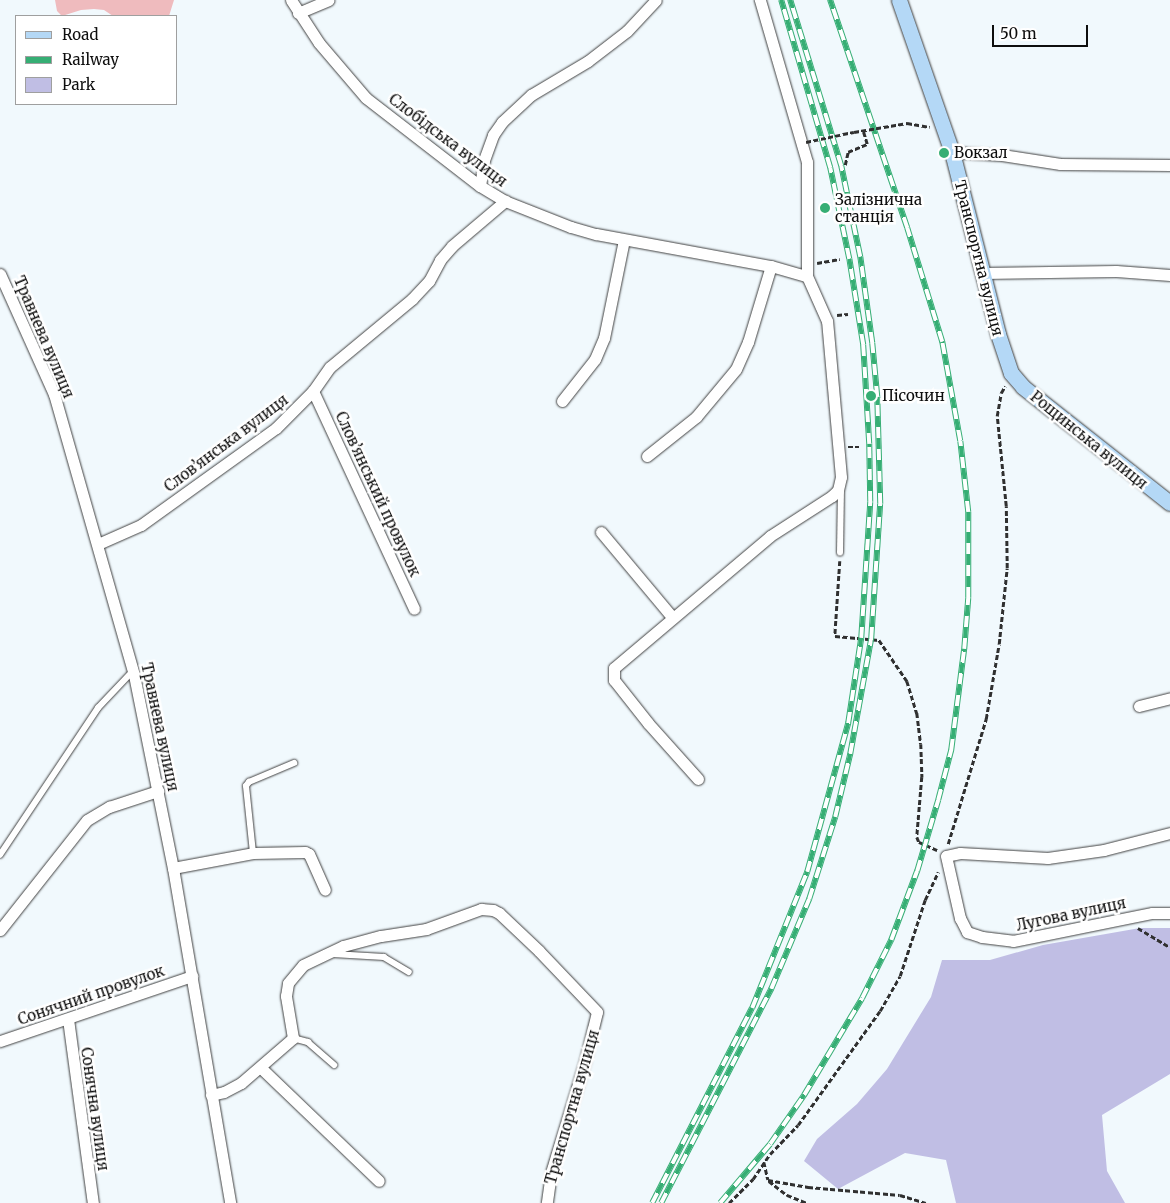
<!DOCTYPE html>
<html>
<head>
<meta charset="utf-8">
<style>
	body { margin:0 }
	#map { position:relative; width:1170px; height:1203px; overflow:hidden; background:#f1f9fd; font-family:Merriweather,serif }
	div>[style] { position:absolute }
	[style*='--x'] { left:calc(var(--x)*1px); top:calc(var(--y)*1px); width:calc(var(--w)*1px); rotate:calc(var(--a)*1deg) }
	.green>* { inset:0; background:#c0bee4 }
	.water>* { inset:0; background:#efbbbe }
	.path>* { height:2.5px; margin-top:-1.25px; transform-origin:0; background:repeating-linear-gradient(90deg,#303030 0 5px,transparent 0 7.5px) }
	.roads { filter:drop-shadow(0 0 1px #414141) drop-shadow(0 0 1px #414141) }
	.lane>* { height:5.5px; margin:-2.75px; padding:0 2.75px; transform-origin:2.75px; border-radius:2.75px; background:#fff }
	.street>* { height:11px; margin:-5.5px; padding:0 5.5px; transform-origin:5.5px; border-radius:5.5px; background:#fff }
	.secondary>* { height:15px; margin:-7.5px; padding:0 7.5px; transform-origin:7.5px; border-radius:7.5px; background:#b4d8f6 }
	.rail>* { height:5.5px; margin-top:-2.75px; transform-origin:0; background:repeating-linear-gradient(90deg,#fff 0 11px,#36ae74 0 22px); box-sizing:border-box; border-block:1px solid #36ae74 }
	.path-bridge>* { height:2.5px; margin-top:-1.25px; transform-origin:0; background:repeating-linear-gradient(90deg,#303030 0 5px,transparent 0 7.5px) }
	.dots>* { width:14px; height:14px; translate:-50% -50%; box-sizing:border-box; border:2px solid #fff; border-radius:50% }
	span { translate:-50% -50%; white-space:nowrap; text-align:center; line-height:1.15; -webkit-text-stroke:5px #fff; paint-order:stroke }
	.street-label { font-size:15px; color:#0e0e0e }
	.poi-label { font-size:15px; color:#0e0e0e }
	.left { translate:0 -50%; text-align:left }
	.legend { position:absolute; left:15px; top:15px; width:162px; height:90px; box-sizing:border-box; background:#fff; border:1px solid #9f9f9f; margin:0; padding:6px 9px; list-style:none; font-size:15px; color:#0e0e0e }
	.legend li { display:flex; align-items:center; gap:10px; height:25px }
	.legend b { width:25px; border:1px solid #9f9f9f }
	.scale { position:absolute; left:992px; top:25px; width:96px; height:22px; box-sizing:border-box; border:2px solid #0e0e0e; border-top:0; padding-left:6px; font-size:15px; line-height:18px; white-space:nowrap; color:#0e0e0e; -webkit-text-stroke:4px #fff; paint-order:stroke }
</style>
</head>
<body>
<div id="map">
	<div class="green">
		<div style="clip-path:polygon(1140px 928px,1170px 928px,1170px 1074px,1102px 1115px,1107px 1171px,1125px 1203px,956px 1203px,946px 1160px,905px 1153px,838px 1189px,804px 1161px,817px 1139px,857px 1104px,887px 1069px,931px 997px,942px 960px,990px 960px,1043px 945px)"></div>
	</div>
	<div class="water">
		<div style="clip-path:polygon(55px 0,174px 0,169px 16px,113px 16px,104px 10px,94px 9px,81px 10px,62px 16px,57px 11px)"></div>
	</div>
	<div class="path">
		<div style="--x:907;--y:123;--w:23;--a:10"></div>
		<div style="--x:843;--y:134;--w:11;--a:-10"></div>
		<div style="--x:845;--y:165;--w:13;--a:-77"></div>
		<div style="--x:848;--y:152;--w:21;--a:-23"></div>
		<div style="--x:867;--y:144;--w:14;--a:-107"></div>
		<div style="--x:817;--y:263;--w:23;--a:-10"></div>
		<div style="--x:837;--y:315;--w:11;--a:-5"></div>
		<div style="--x:848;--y:447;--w:11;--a:0"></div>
		<div style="--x:840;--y:561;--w:75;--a:93.8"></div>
		<div style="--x:835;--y:636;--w:44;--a:5.2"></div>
		<div style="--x:879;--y:640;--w:50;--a:55.7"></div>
		<div style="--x:907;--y:681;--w:34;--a:73"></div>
		<div style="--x:917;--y:713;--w:31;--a:83"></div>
		<div style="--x:921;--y:744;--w:33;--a:88"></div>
		<div style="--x:922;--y:777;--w:60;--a:94.8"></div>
		<div style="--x:917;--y:837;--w:5;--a:68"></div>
		<div style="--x:919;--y:842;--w:20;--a:24"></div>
		<div style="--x:948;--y:844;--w:131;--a:-73.1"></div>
		<div style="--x:986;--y:719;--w:76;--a:-80.2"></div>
		<div style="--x:999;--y:644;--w:76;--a:-84"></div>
		<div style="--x:1007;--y:568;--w:62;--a:-90.9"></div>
		<div style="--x:1006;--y:506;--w:90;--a:-95.7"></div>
		<div style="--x:997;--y:416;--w:23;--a:-80"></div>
		<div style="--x:1001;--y:393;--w:8;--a:-60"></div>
		<div style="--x:1138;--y:928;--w:37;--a:31"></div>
		<div style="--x:764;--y:1162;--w:18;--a:77"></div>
		<div style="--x:768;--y:1180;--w:41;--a:9.9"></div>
		<div style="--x:808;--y:1187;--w:92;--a:5"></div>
		<div style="--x:900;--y:1195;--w:27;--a:17"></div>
		<div style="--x:769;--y:1181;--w:23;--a:38"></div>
		<div style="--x:787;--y:1195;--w:22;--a:22"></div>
		<div style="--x:729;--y:1203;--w:34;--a:-45"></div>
		<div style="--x:753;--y:1179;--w:30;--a:-56"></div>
		<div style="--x:770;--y:1154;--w:40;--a:-46"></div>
		<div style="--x:798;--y:1125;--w:140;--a:-54.3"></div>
		<div style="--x:880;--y:1011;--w:40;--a:-60.3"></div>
		<div style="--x:900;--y:976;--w:80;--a:-71.8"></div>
		<div style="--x:925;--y:900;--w:31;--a:-65"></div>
	</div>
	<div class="roads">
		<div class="lane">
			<div style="--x:840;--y:553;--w:64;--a:-89.1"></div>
			<div style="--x:253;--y:853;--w:67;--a:-96"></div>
			<div style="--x:246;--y:786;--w:5;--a:-53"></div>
			<div style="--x:249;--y:782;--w:49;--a:-22.9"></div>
			<div style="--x:0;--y:855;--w:177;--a:-56.3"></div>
			<div style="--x:98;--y:708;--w:51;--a:-46.6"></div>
			<div style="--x:333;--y:954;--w:51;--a:3.4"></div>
			<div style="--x:384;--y:957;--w:29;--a:31"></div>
			<div style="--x:293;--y:1038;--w:16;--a:15"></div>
			<div style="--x:308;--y:1042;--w:35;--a:41"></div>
		</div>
		<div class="street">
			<div style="--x:291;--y:0;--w:51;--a:56.9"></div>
			<div style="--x:319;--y:43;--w:72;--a:49.5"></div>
			<div style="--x:366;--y:98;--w:144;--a:37.7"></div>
			<div style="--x:480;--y:186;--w:29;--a:31"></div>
			<div style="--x:505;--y:201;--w:71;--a:21.5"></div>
			<div style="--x:571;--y:227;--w:26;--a:16"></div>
			<div style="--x:596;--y:234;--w:178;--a:10.4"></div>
			<div style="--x:771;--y:266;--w:37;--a:16"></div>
			<div style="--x:298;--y:13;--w:33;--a:-23"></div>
			<div style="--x:952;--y:152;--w:50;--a:3.4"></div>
			<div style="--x:1002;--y:155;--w:59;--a:8.8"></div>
			<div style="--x:1060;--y:164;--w:110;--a:0.5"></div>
			<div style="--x:480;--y:186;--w:26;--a:-81"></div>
			<div style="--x:484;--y:160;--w:27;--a:-70"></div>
			<div style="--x:493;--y:135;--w:16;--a:-55"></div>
			<div style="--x:502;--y:122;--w:40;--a:-43"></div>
			<div style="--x:531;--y:95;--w:66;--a:-30.8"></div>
			<div style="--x:588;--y:61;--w:49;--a:-37.6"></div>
			<div style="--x:627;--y:31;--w:42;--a:-46.9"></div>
			<div style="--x:983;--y:273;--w:133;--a:-0.9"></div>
			<div style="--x:1116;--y:271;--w:54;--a:4.2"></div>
			<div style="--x:0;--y:274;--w:132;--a:65.8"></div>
			<div style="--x:54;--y:394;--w:292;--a:74.1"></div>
			<div style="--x:134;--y:675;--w:197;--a:78.6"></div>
			<div style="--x:173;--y:868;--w:340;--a:80.3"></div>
			<div style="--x:313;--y:391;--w:240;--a:65.1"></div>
			<div style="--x:562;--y:401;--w:53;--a:-51.8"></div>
			<div style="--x:595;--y:359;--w:23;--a:-67"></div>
			<div style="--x:604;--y:338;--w:100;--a:-78.5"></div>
			<div style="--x:647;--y:456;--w:63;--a:-38.5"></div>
			<div style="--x:696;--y:417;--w:62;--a:-50.2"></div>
			<div style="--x:736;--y:369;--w:30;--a:-66"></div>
			<div style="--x:748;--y:342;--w:79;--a:-73.2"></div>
			<div style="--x:601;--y:532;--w:111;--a:50.1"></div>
			<div style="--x:98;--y:544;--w:47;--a:-23.8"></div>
			<div style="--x:141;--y:525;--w:166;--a:-35.7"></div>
			<div style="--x:276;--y:428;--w:52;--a:-45"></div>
			<div style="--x:313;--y:391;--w:29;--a:-55"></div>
			<div style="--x:330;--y:367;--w:107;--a:-39.7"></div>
			<div style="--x:412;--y:299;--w:25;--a:-47"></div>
			<div style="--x:429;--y:281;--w:24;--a:-62"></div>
			<div style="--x:440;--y:260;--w:18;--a:-49"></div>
			<div style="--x:452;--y:246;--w:70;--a:-40.3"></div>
			<div style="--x:1139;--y:706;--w:32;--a:-14"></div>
			<div style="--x:698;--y:779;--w:75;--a:-131.8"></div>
			<div style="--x:648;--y:723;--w:55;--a:-128.3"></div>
			<div style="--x:614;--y:680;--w:12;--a:-90"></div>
			<div style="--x:614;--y:668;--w:204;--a:-40.2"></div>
			<div style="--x:770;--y:536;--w:74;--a:-32.8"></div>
			<div style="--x:832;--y:496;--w:8;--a:-45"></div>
			<div style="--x:838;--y:490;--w:13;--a:-77"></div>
			<div style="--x:841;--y:477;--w:157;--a:-95.1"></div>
			<div style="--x:827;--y:321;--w:49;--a:-114"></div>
			<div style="--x:807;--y:276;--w:114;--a:-90"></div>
			<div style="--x:807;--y:162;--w:169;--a:-106.2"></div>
			<div style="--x:1170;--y:833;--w:68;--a:165.6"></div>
			<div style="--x:1104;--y:850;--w:57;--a:171.9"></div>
			<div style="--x:1048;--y:858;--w:88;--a:-176.7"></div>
			<div style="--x:960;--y:853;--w:14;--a:168"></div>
			<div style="--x:946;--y:856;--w:64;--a:77.3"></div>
			<div style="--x:960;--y:918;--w:16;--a:63"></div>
			<div style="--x:967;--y:932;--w:16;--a:18"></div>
			<div style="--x:982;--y:937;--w:31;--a:7"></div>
			<div style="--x:1013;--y:941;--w:142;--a:-11.4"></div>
			<div style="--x:1152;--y:913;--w:18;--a:0"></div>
			<div style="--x:173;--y:868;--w:81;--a:-10.6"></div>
			<div style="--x:253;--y:853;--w:52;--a:-1.1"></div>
			<div style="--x:305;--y:852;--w:4;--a:27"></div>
			<div style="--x:309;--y:854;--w:39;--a:66"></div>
			<div style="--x:0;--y:930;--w:140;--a:-51.7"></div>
			<div style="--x:87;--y:820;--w:26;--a:-31"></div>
			<div style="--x:109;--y:807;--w:52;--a:-18.1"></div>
			<div style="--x:68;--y:1019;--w:186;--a:82.3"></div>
			<div style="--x:0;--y:1041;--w:203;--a:-18.7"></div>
			<div style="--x:261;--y:1068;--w:163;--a:43.8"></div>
			<div style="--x:211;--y:1095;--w:13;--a:-13"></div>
			<div style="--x:224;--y:1092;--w:19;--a:-28"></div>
			<div style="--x:241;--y:1083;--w:69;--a:-40.9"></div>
			<div style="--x:293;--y:1038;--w:43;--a:-99.5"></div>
			<div style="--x:286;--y:996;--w:13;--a:-81"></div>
			<div style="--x:288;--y:983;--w:23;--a:-50"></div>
			<div style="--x:303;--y:965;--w:44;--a:-25.4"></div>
			<div style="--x:343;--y:946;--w:39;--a:-15"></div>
			<div style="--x:381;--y:936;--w:46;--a:-8.8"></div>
			<div style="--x:426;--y:929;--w:59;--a:-20"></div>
			<div style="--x:481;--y:909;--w:12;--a:5"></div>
			<div style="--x:493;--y:910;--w:7;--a:27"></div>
			<div style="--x:499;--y:913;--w:55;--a:43.5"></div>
			<div style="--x:539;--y:951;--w:84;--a:46.4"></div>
			<div style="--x:597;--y:1012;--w:50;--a:103.8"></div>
			<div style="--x:585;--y:1061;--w:117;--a:106.9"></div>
			<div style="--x:551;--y:1173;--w:30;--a:98"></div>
		</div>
		<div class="secondary">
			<div style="--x:899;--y:0;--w:161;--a:70.8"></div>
			<div style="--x:952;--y:152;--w:188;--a:75.8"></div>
			<div style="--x:998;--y:334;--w:41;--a:71.6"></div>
			<div style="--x:1011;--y:373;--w:18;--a:49"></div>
			<div style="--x:1023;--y:387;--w:187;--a:38.3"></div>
		</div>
	</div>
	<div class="rail">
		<div style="--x:652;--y:1203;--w:219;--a:-62.9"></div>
		<div style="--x:752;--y:1008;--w:147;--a:-68"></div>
		<div style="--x:807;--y:872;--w:155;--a:-74.6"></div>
		<div style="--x:848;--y:723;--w:86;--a:-81.3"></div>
		<div style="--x:861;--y:638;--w:136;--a:-86.2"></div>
		<div style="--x:870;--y:502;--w:58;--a:-91"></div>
		<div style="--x:869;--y:444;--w:99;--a:-93.5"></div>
		<div style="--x:863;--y:345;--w:87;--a:-99.2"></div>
		<div style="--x:849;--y:259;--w:93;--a:-101.8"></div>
		<div style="--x:830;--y:168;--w:175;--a:-106.3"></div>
		<div style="--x:661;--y:1203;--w:241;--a:-62.8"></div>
		<div style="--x:771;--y:989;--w:98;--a:-67.1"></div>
		<div style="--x:809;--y:899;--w:86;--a:-72.4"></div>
		<div style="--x:835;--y:817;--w:65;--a:-76.6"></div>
		<div style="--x:850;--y:754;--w:118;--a:-79.7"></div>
		<div style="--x:871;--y:638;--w:134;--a:-86.2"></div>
		<div style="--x:880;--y:504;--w:107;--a:-91.6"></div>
		<div style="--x:877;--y:397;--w:54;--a:-95.3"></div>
		<div style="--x:872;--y:343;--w:87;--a:-97.9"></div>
		<div style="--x:860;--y:257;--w:93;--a:-101.8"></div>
		<div style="--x:841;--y:166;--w:174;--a:-107.1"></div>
		<div style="--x:720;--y:1203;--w:77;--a:-49.7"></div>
		<div style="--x:770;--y:1144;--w:60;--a:-55.2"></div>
		<div style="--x:804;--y:1095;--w:113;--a:-59.1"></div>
		<div style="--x:862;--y:998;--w:65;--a:-63.4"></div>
		<div style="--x:891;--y:940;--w:74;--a:-69.4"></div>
		<div style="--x:917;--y:871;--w:74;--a:-73.5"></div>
		<div style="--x:938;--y:800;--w:52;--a:-75.4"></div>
		<div style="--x:951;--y:750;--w:102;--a:-82.7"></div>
		<div style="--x:964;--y:649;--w:51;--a:-85.5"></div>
		<div style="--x:968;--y:598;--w:86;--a:-90"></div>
		<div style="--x:968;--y:512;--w:71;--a:-96.4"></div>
		<div style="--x:960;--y:441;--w:101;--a:-100.3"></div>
		<div style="--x:942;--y:342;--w:119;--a:-107.1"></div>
		<div style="--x:907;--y:228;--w:241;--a:-108.7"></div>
	</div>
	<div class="path-bridge">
		<div style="--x:854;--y:132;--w:54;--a:-9.6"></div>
		<div style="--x:806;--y:142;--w:38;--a:-12"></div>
	</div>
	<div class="dots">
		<div style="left:944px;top:153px;background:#36ae74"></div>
		<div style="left:825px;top:208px;background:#36ae74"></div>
		<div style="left:871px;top:396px;background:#36ae74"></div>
	</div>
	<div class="street-label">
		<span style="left:448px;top:140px;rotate:37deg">Слобідська вулиця</span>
		<span style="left:979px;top:258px;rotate:76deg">Транспортна вулиця</span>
		<span style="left:44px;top:337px;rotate:67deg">Травнева вулиця</span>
		<span style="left:1089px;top:440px;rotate:39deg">Рощинська вулиця</span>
		<span style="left:226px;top:443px;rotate:-37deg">Слов’янська вулиця</span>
		<span style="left:378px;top:494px;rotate:65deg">Слов’янський провулок</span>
		<span style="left:160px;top:727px;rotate:78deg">Травнева вулиця</span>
		<span style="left:1071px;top:914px;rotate:-12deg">Лугова вулиця</span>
		<span style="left:91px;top:995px;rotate:-19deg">Сонячний провулок</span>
		<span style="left:572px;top:1107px;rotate:-74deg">Транспортна вулиця</span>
		<span style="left:95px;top:1109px;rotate:82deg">Сонячна вулиця</span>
	</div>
	<div class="poi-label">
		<span class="left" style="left:954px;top:153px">Вокзал</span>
		<span class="left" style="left:835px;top:208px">Залізнична<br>станція</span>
		<span class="left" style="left:882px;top:396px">Пісочин</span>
	</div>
	<ul class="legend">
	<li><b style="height:6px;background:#b4d8f6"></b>Road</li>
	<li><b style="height:6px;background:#36ae74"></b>Railway</li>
	<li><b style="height:14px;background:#c0bee4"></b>Park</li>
	</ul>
	<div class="scale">50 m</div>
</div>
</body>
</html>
